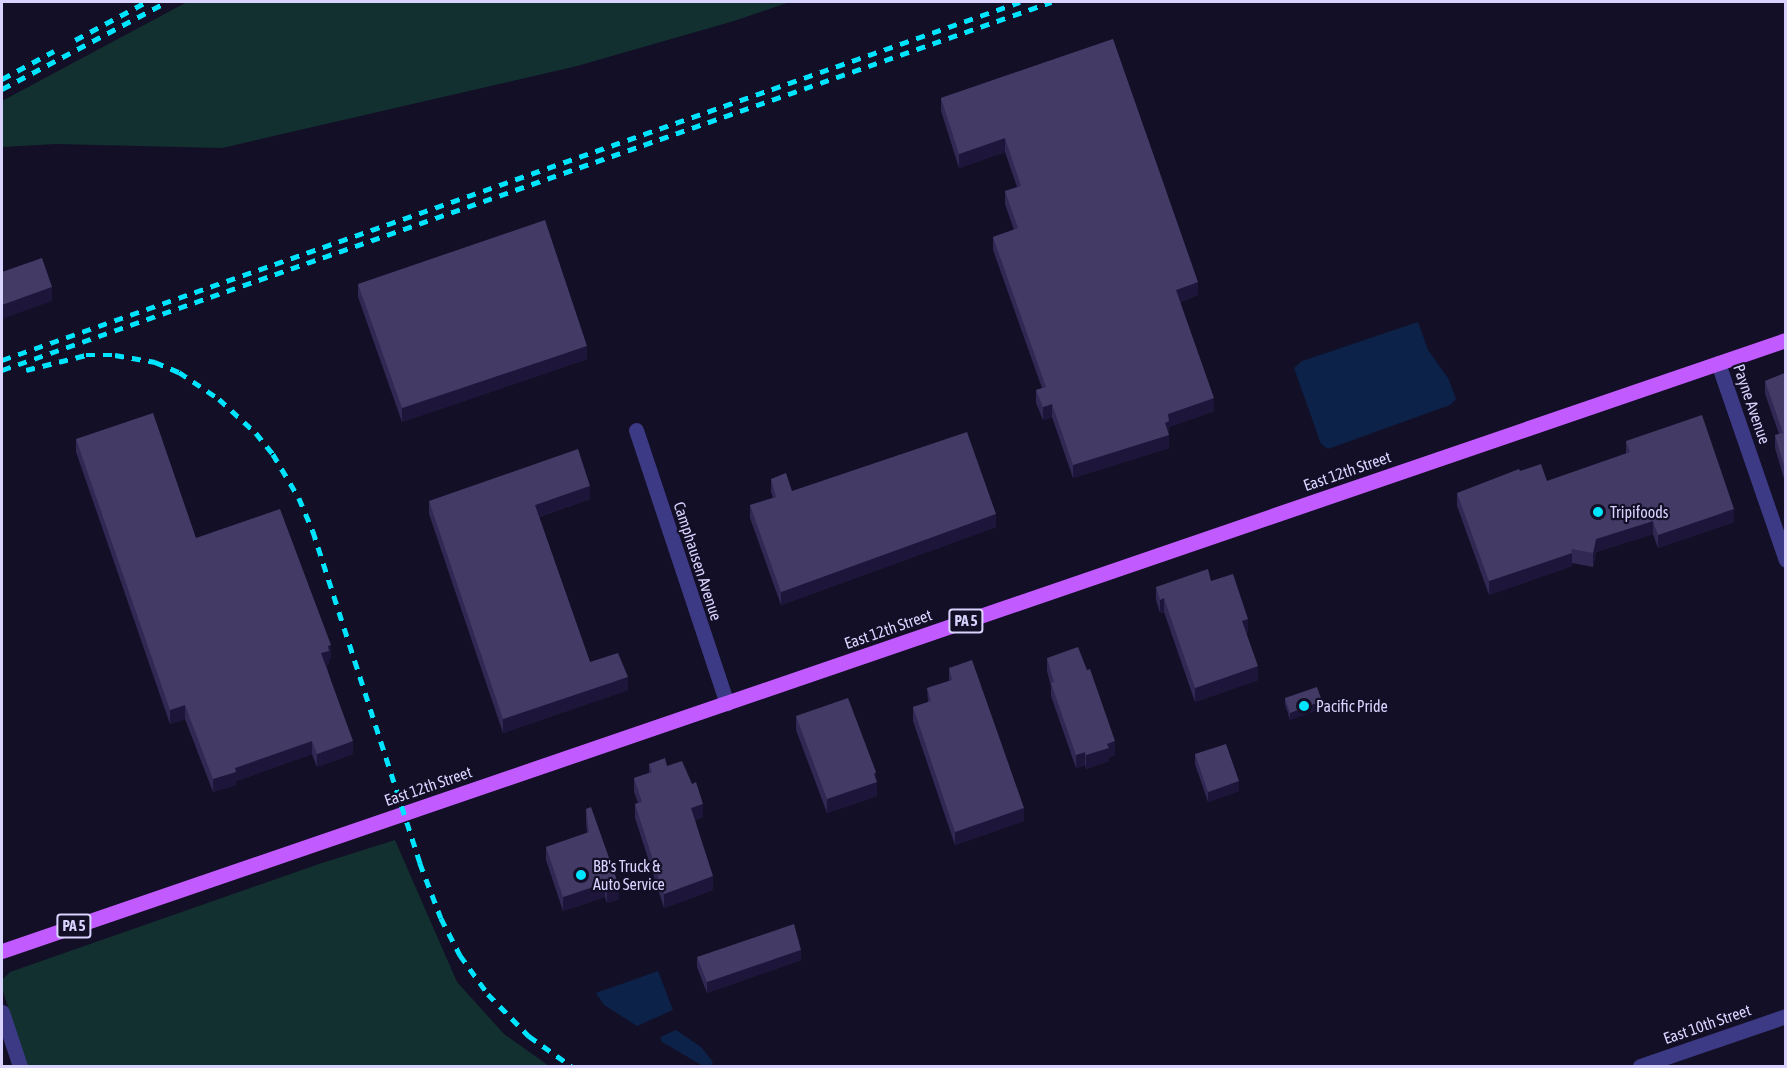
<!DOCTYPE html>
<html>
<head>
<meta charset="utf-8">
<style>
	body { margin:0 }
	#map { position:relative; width:1787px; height:1068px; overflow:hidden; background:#130f26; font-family:"Asap Condensed",sans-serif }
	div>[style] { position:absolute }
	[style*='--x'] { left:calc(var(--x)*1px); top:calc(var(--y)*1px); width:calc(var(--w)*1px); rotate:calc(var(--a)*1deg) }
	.green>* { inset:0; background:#12302f }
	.water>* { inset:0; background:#0c2248 }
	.minor>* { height:15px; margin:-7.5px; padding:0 7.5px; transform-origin:7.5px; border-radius:7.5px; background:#3d3a85 }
	.tertiary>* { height:15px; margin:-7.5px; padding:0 7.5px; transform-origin:7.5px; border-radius:7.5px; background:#3d3a85 }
	.primary>* { height:15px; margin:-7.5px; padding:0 7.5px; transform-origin:7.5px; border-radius:7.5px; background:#c25bff }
	.rail>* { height:4.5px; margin-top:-2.25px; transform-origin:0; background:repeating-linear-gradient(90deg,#00e5ff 0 9px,transparent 0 17px) }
	.wall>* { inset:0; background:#312854 }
	.shaded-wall>* { inset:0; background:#1d163a }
	.building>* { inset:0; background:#433a66 }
	.dots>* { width:16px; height:16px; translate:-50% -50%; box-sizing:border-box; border:3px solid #130f26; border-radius:50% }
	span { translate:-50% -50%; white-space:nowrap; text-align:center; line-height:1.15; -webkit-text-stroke:4.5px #130f26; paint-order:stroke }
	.shield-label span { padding:2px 4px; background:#130f26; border:2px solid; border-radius:4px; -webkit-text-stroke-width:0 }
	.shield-label { font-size:15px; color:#d9d4ff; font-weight:700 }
	.street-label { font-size:16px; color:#d9d4ff }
	.poi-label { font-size:16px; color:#d9d4ff }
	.left { translate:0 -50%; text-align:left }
	.frame { position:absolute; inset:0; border:3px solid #d9d4ff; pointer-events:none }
</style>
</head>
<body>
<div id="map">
	<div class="green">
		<div style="clip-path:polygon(187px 2px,790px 2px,734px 21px,577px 66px,222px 148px,56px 144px,2px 147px,2px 101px)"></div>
		<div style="clip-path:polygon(395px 840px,457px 982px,504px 1034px,549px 1066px,27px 1066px,2px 988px,3px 979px,10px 972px,319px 864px)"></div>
	</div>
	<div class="water">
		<div style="clip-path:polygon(1418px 322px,1428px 350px,1448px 378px,1456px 399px,1450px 405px,1328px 449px,1321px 444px,1294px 368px,1302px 361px)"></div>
		<div style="clip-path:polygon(658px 971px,673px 1010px,637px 1026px,604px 1005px,596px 993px)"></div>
		<div style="clip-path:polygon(676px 1030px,701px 1047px,713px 1062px,711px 1066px,703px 1066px,662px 1042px,660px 1037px)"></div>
	</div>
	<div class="minor">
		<div style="--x:1718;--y:363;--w:208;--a:71"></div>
		<div style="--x:636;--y:430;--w:288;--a:71.6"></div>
	</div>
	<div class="tertiary">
		<div style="--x:2;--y:1012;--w:57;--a:71.6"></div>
		<div style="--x:1640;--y:1066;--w:154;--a:-18.9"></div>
	</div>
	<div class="primary">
		<div style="--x:2;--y:951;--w:1886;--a:-18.91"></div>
	</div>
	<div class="rail">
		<div style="--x:75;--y:40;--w:81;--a:-28.2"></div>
		<div style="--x:2;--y:79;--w:59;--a:-28.3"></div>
		<div style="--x:2;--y:89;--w:186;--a:-27.9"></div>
		<div style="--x:2;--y:360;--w:1079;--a:-19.38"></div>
		<div style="--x:2;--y:370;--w:1112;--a:-19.33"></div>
		<div style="--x:26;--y:370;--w:62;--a:-14"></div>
		<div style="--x:86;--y:355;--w:29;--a:0"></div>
		<div style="--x:115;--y:355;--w:41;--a:9.9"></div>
		<div style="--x:155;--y:362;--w:26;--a:23"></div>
		<div style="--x:179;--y:372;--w:48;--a:34"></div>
		<div style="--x:219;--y:399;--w:50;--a:42.6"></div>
		<div style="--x:256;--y:433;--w:27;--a:51"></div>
		<div style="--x:273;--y:454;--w:51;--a:59.4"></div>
		<div style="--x:299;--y:498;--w:36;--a:67"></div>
		<div style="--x:313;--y:531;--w:349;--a:72.1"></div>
		<div style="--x:420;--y:863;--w:59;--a:69.1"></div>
		<div style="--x:441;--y:918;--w:42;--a:62.8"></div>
		<div style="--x:460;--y:955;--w:48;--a:54.3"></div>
		<div style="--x:488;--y:994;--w:59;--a:45.7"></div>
		<div style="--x:529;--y:1036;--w:52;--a:35.5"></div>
	</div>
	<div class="wall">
		<div style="clip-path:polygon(1113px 39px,1198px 295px,1180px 302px,1214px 411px,1169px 427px,1169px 448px,1073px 478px,1052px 417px,1043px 420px,1036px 403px,1036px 390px,1042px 388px,993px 250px,993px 237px,1014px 230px,1005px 204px,1005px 191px,1017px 187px,1005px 152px,959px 168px,941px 111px,941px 98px)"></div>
		<div style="clip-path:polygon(358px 284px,587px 359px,402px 422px,358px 297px)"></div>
		<div style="clip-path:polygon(1785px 373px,1785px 482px,1775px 448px,1775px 435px,1779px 434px,1765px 394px,1765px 381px)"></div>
		<div style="clip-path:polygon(76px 439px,196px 538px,331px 659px,329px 659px,329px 664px,326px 665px,353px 754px,317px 767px,312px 754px,236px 781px,236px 785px,213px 792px,185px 719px,170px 724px,76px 452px)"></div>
		<div style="clip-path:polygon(1626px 441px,1734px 522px,1658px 548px,1653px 534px,1596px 552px,1593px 567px,1572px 563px,1572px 566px,1489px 595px,1457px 506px,1457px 493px,1547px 481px,1626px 454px)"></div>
		<div style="clip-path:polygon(771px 479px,792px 491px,996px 527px,781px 605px,750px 518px,750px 505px,773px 498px,771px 492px)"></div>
		<div style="clip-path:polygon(590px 499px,539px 517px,590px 662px,628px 690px,503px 733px,429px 514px,429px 501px)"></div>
		<div style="clip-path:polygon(1211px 581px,1248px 632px,1246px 633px,1258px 680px,1195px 702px,1164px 612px,1160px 613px,1156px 600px,1156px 587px)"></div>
		<div style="clip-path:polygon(1047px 658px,1115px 755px,1109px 757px,1109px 761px,1086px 769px,1085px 765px,1076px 768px,1051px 696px,1051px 686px,1047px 671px)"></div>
		<div style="clip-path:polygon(949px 668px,1024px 821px,955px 845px,913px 721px,913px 707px,928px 702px,927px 688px,949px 681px)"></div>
		<div style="clip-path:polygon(1285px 698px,1322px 708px,1290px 720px,1285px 704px)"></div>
		<div style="clip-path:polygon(796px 716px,876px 780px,877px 796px,827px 813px,796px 730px)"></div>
		<div style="clip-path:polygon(1195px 754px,1239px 791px,1208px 802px,1195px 764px)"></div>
		<div style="clip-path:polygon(649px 764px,667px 766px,703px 817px,695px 820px,713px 890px,664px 908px,635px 818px,635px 804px,638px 803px,634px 792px,634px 778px,649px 773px)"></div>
		<div style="clip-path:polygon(586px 809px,619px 899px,607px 903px,605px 897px,563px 911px,546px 860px,546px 847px,587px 833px,586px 822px)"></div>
		<div style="clip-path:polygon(697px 957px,801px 960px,707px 993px,697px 967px)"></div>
	</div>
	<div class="shaded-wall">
		<div style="clip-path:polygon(1005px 138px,1005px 152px,959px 168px,959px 154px)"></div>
		<div style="clip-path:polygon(1198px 282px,1198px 295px,1176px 303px,1176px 290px)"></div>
		<div style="clip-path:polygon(52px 287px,52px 301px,2px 319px,2px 305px)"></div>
		<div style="clip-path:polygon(587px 346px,587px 359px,402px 422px,402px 408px)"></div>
		<div style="clip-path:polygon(1214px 398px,1214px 411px,1169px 427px,1169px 448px,1073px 478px,1073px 465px,1165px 423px,1168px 414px)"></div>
		<div style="clip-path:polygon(1052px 404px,1052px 417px,1043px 420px,1043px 407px)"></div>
		<div style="clip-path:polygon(590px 486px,590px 499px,535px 518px,535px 505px)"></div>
		<div style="clip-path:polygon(1734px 509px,1734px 522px,1658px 548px,1658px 535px)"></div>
		<div style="clip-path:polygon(996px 514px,996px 527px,781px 605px,781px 592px)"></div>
		<div style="clip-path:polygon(1653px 521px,1653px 534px,1596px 552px,1593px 567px,1593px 553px,1596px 539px)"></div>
		<div style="clip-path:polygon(1572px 553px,1572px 566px,1489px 595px,1489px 581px)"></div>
		<div style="clip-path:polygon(1164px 598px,1164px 612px,1160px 613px,1160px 600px)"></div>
		<div style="clip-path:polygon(1248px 619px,1248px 632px,1242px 634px,1242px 621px)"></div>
		<div style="clip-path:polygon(331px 645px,331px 659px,329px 659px,329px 664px,321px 666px,321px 653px,328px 646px)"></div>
		<div style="clip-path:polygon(1258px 666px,1258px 680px,1195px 702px,1195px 688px)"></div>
		<div style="clip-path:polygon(628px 677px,628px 690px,503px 733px,503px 719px)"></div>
		<div style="clip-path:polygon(1322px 701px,1322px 708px,1290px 720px,1290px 713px)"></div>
		<div style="clip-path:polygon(185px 705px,185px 719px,170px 724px,170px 710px)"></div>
		<div style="clip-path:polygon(312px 741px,312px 754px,236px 781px,236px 785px,213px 792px,213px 779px,235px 768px)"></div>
		<div style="clip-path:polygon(353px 741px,353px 754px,317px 767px,317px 754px)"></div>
		<div style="clip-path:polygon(1115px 741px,1115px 755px,1109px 757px,1109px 761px,1086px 769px,1086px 755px,1107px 744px)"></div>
		<div style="clip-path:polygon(1085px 752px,1085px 765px,1076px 768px,1076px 755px)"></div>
		<div style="clip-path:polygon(876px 772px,877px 796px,827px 813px,827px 799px)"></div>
		<div style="clip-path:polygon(1239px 781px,1239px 791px,1208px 802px,1208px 792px)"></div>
		<div style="clip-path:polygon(703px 804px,703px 817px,691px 821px,691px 808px)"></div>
		<div style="clip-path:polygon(1024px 808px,1024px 821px,955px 845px,955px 832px)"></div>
		<div style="clip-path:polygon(713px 876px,713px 890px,664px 908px,664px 894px)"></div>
		<div style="clip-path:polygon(605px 883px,605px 897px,563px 911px,563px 897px)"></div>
		<div style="clip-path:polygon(619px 886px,619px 899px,607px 903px,607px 890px)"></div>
		<div style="clip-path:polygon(801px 950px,801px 960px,707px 993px,707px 982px)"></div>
	</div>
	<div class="building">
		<div style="clip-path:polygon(1113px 39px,1198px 282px,1176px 290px,1214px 398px,1168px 414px,1169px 421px,1165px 423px,1169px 435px,1073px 465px,1052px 404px,1043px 407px,1036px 390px,1046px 387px,993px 237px,1018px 228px,1005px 191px,1021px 186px,1005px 138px,959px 154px,941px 98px)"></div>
		<div style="clip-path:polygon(545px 220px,587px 346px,402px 408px,358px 284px)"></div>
		<div style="clip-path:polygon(42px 258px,52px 287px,2px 305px,2px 272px)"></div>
		<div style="clip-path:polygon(1785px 373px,1785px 469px,1775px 435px,1783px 433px,1765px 381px)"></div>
		<div style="clip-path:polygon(153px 413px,196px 538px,280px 509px,331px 645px,328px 646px,329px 651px,321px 653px,353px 741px,317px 754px,312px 741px,235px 768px,236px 772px,213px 779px,185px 705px,170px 710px,76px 439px)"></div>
		<div style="clip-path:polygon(1702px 415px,1734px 509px,1658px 535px,1653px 521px,1596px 539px,1593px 553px,1571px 549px,1572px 553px,1489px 581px,1457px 493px,1519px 469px,1520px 471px,1541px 464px,1547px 481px,1630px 452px,1626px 441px)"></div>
		<div style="clip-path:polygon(967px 432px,996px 514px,781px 592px,750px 505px,776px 497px,771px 479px,786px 473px,792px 491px)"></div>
		<div style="clip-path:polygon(578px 449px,590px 486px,535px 505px,590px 662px,618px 653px,628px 677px,503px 719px,429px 501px)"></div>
		<div style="clip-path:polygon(1208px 569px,1211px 581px,1233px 574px,1248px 619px,1242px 621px,1258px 666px,1195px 688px,1164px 598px,1160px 600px,1156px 587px)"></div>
		<div style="clip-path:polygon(1078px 647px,1087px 670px,1090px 669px,1115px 741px,1107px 744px,1109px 748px,1086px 755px,1085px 752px,1076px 755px,1051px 683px,1054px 682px,1047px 658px)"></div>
		<div style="clip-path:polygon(972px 660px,1024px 808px,955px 832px,913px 707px,931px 701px,927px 688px,952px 680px,949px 668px)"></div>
		<div style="clip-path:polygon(1317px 687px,1322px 701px,1290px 713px,1285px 698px)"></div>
		<div style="clip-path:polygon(848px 698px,876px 772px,874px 774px,877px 782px,827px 799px,796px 716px)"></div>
		<div style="clip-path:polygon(1226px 744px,1239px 781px,1208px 792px,1195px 754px)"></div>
		<div style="clip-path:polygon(665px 758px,667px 766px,682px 761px,692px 784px,696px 782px,703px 804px,691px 808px,713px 876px,664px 894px,635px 804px,642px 802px,634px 778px,652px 772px,649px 764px)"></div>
		<div style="clip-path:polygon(591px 807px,619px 886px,607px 890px,605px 883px,563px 897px,546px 847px,589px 832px,586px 809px)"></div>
		<div style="clip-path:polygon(794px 924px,801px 950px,707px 982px,697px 957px)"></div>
	</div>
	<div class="dots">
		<div style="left:1598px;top:512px;background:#00e5ff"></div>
		<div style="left:1304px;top:706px;background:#00e5ff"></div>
		<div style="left:581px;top:875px;background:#00e5ff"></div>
	</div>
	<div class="shield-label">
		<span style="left:966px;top:621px">PA 5</span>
		<span style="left:74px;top:926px">PA 5</span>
	</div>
	<div class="street-label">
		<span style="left:1752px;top:404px;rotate:71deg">Payne Avenue</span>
		<span style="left:1347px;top:471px;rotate:-19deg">East 12th Street</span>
		<span style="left:698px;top:561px;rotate:72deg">Camphausen Avenue</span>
		<span style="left:888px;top:629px;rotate:-19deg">East 12th Street</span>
		<span style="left:428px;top:786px;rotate:-19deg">East 12th Street</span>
		<span style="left:1707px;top:1024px;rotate:-19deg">East 10th Street</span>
	</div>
	<div class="poi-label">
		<span class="left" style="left:1610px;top:512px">Tripifoods</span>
		<span class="left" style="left:1316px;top:706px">Pacific Pride</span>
		<span class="left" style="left:593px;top:875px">BB's Truck &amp;<br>Auto Service</span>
	</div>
	<div class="frame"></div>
</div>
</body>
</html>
